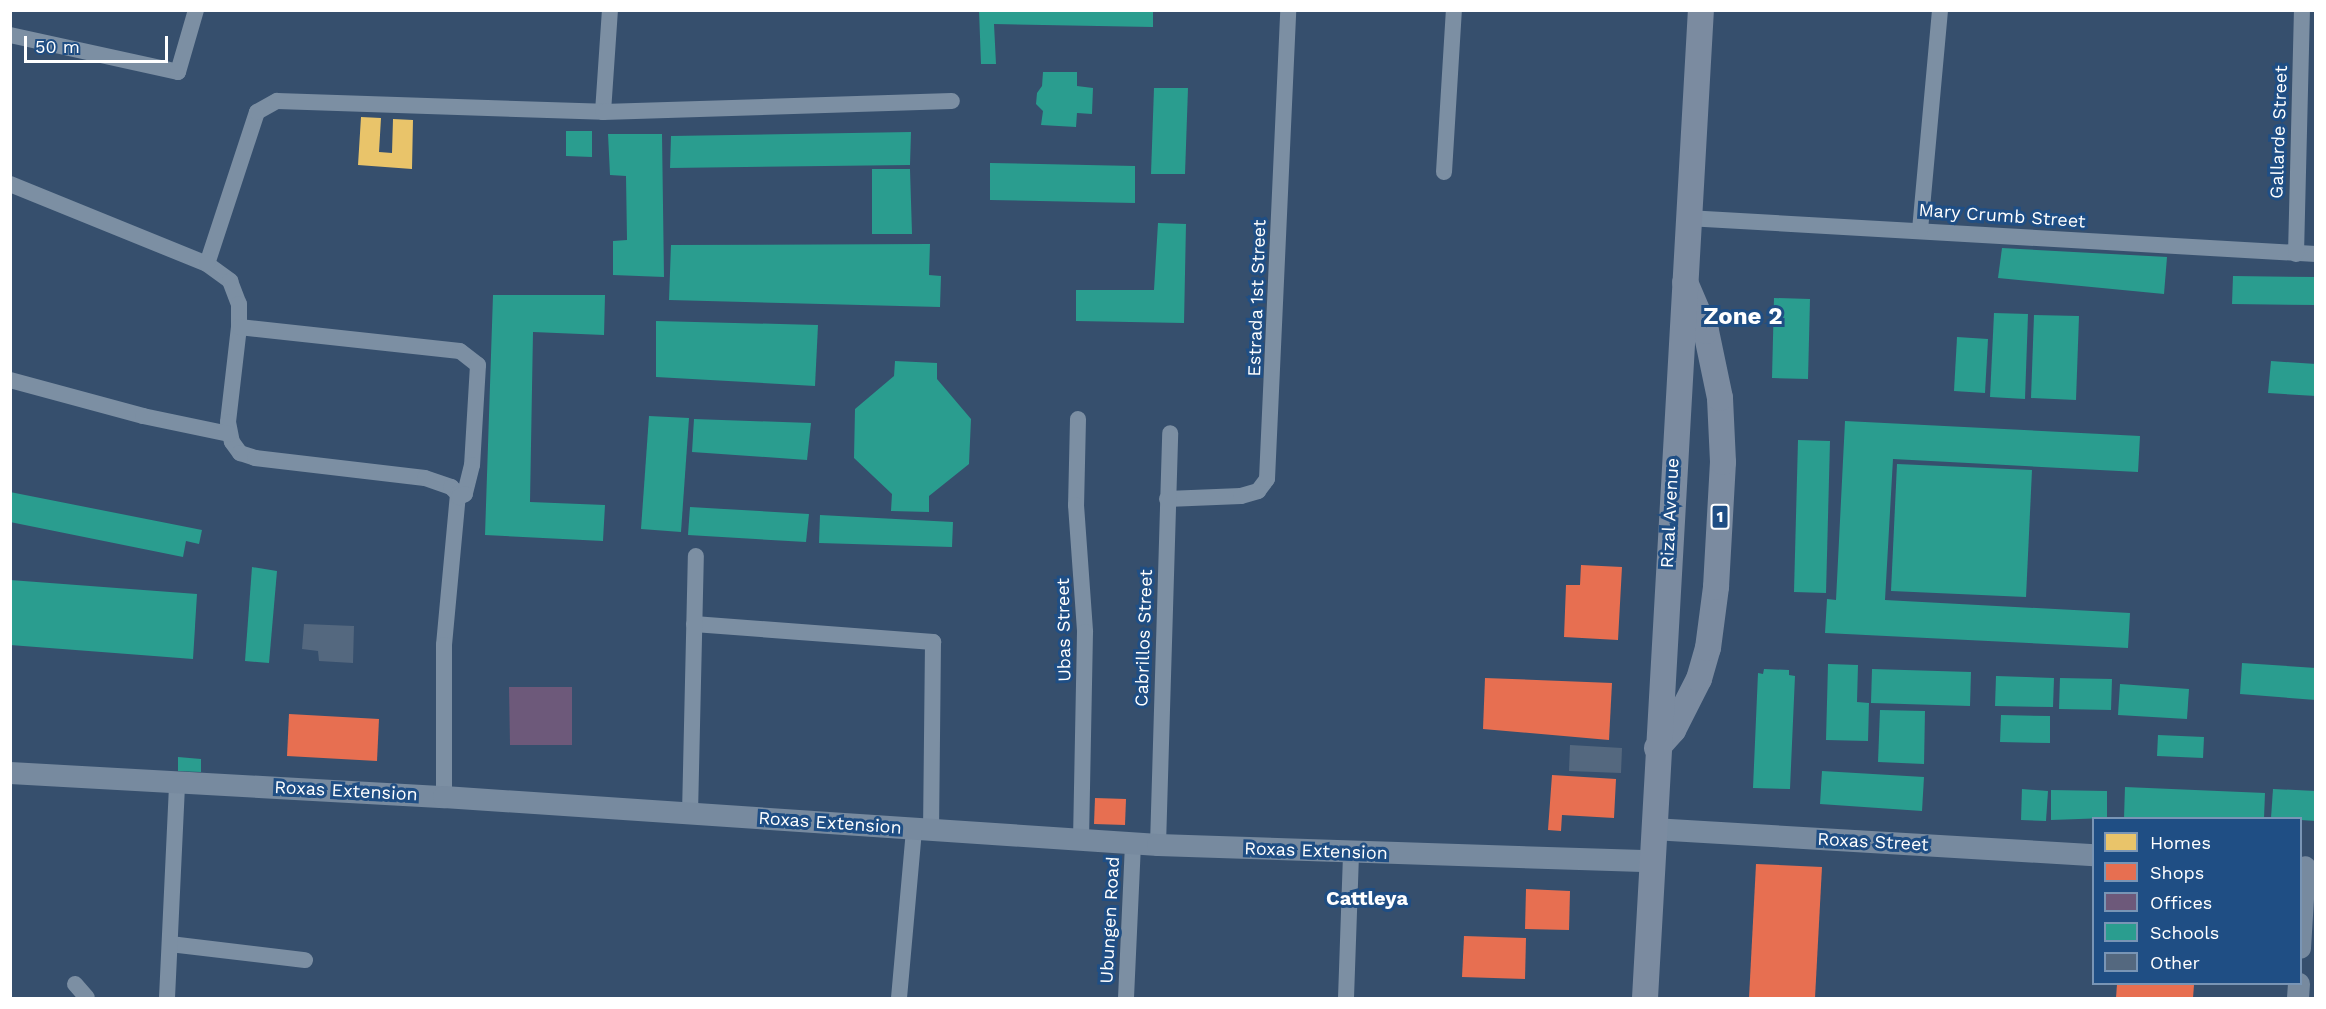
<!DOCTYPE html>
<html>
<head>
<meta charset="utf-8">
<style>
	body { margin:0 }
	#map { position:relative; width:2326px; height:1009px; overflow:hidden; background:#364f6d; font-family:"Work Sans",sans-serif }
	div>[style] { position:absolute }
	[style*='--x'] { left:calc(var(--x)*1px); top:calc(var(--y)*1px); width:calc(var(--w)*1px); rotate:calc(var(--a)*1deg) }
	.homes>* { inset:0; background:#e9c46a }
	.shops>* { inset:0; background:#e76f51 }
	.offices>* { inset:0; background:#6d597a }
	.schools>* { inset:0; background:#2a9d8f }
	.building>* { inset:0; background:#54687f }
	.street>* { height:16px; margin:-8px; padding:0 8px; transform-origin:8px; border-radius:8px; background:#7c8fa3 }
	.secondary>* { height:22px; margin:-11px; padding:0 11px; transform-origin:11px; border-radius:11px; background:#778a9f }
	.primary>* { height:26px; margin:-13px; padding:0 13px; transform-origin:13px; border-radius:13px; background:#7b8ba0 }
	span { translate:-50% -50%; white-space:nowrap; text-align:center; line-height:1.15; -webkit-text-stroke:6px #1f4e84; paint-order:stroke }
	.shield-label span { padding:2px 4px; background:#1f4e84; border:2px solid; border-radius:4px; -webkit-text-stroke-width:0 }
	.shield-label { font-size:16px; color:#fff; font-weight:700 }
	.street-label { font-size:18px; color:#fff }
	.neighbourhood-label { font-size:20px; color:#fff; font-weight:700 }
	.district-label { font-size:24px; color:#fff; font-weight:700 }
	.frame { position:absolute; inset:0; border:12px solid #fff; pointer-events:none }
	.legend { position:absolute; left:2092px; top:817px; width:210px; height:168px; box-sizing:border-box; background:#1f4e84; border:2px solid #7995b5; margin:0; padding:8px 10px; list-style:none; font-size:18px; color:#fff }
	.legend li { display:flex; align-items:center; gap:12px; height:30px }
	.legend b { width:30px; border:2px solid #7995b5 }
	.scale { position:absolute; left:24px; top:36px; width:144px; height:27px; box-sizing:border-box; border:3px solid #fff; border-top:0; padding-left:8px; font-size:18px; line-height:21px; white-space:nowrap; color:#fff; -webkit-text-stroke:4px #1f4e84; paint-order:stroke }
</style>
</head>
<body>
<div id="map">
	<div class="homes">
		<div style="clip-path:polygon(361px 117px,381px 118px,379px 152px,392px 153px,393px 119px,413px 120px,412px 169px,358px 165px)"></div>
	</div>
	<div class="shops">
		<div style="clip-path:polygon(1581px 565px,1622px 567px,1618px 640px,1564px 637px,1566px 585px,1580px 585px)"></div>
		<div style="clip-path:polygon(1485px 678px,1612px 683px,1609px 740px,1483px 729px)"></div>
		<div style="clip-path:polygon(289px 714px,379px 719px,377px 761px,287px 756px)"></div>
		<div style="clip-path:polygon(1552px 775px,1616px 779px,1614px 818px,1562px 815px,1561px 831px,1548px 830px)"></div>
		<div style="clip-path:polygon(1095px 798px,1126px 799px,1125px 825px,1094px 824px)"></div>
		<div style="clip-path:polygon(1756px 864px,1822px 867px,1815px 998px,1749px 998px)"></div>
		<div style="clip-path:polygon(1526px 889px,1570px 891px,1569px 930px,1525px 929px)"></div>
		<div style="clip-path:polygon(1464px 936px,1526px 938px,1525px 979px,1462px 977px)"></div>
		<div style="clip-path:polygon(2117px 984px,2194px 985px,2193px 998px,2116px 998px)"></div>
	</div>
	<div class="offices">
		<div style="clip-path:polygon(509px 687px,572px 687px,572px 745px,510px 745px)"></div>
	</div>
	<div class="schools">
		<div style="clip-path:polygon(979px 10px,1153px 10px,1153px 27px,994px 24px,996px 64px,981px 64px)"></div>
		<div style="clip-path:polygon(1043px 72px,1077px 72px,1077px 86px,1093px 88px,1092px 114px,1077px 113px,1076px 127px,1041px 125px,1043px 111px,1036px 104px,1037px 93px,1042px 86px)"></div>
		<div style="clip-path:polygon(1154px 88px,1188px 88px,1185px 174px,1151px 174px)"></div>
		<div style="clip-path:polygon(566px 131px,592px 131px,592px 157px,566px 156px)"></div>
		<div style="clip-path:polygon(911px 132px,910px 165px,670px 168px,671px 136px)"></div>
		<div style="clip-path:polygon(608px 134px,662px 134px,664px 277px,613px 275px,613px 241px,627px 240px,626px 176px,610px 175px)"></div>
		<div style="clip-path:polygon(990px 163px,1135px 166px,1135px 203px,990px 200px)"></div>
		<div style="clip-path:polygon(872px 169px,910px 169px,912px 234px,872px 234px)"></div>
		<div style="clip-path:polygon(1158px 223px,1186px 224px,1184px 323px,1076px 321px,1076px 290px,1154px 290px)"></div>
		<div style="clip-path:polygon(930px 244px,929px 275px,941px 276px,940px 307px,669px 300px,671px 245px)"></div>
		<div style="clip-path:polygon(2002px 248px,2167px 257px,2164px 294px,1998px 278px)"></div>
		<div style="clip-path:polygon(2233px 276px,2316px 277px,2316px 305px,2232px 304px)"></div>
		<div style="clip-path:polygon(493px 295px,605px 295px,604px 335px,533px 332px,530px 502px,605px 505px,603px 541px,485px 535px)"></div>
		<div style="clip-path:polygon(1774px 298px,1810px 299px,1808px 379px,1772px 378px)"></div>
		<div style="clip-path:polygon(1994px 313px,2028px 314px,2025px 399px,1990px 397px)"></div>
		<div style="clip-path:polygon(2034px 315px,2079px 316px,2076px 400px,2031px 398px)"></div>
		<div style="clip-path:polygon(656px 321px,818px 325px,815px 386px,656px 377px)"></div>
		<div style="clip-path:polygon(1957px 337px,1988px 339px,1985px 393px,1954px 391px)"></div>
		<div style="clip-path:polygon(895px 361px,937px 363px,937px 379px,971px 419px,969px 464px,929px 496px,929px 512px,891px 511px,892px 494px,854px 458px,855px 409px,894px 376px)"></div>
		<div style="clip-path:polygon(2271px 361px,2316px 364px,2316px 396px,2268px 393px)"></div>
		<div style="clip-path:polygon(649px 416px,689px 418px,681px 532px,641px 529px)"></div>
		<div style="clip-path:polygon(694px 419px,811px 423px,807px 460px,692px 452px)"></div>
		<div style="clip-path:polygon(1845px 421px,2140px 436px,2138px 472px,1893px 459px,1885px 600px,2130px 613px,2128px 648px,1825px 633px,1827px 599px,1836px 600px)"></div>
		<div style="clip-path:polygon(1798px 440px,1830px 441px,1826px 593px,1794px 592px)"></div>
		<div style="clip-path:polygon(1897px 464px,2032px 470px,2026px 597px,1891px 591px)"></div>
		<div style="clip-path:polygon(10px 492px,202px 530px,199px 544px,186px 541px,183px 557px,10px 522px)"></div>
		<div style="clip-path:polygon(690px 507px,809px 514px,806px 542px,688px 535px)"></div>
		<div style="clip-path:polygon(820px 515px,953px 522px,952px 547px,819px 543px)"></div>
		<div style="clip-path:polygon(252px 567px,277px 571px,269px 663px,245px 661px)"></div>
		<div style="clip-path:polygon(10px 580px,197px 594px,193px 659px,10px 645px)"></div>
		<div style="clip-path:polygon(2242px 663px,2316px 668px,2316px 700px,2240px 694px)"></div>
		<div style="clip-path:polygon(1828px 664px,1858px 665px,1857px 702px,1869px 703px,1868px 741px,1826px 740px)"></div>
		<div style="clip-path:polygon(1764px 669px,1789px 670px,1789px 675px,1795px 676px,1790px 789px,1753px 788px,1758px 673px,1763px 674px)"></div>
		<div style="clip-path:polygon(1872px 669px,1971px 672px,1970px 706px,1871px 703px)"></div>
		<div style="clip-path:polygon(1996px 676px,2054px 678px,2053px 707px,1995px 706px)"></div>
		<div style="clip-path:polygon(2060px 678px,2112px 679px,2111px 710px,2059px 709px)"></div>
		<div style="clip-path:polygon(2120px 684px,2189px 689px,2187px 719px,2118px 715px)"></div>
		<div style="clip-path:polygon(1880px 710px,1925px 711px,1924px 764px,1878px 762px)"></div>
		<div style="clip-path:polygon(2001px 715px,2050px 716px,2050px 743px,2000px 742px)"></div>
		<div style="clip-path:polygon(2158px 735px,2204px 737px,2203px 758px,2157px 756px)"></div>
		<div style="clip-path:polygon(178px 757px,201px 759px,201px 772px,178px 771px)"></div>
		<div style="clip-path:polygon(1822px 771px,1924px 777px,1922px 811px,1820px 804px)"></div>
		<div style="clip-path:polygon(2125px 787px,2265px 793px,2264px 818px,2124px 818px)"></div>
		<div style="clip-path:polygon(2022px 789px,2048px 791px,2046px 821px,2021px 820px)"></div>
		<div style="clip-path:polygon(2273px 789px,2316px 791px,2316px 821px,2271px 818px)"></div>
		<div style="clip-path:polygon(2051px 790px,2107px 791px,2107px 818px,2051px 820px)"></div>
	</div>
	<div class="building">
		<div style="clip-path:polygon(304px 624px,354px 626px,353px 663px,319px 661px,318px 651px,302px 649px)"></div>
		<div style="clip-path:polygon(1570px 745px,1622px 748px,1621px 773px,1569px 771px)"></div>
	</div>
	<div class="street">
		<div style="--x:10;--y:35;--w:172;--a:12.4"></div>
		<div style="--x:178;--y:72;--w:65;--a:-73.8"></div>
		<div style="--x:603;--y:112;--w:102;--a:-86.1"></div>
		<div style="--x:1444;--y:172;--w:162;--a:-86.5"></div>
		<div style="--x:10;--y:184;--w:213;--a:22.1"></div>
		<div style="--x:207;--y:264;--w:29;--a:36"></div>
		<div style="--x:230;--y:281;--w:25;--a:69"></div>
		<div style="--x:239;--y:304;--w:23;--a:90"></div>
		<div style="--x:239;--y:327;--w:96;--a:96.6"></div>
		<div style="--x:228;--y:422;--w:20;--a:79"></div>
		<div style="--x:232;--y:442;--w:14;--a:54"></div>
		<div style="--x:240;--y:453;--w:16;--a:18"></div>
		<div style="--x:255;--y:458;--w:171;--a:6.7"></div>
		<div style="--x:425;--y:478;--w:28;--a:19"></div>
		<div style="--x:451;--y:487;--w:10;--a:45"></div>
		<div style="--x:458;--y:494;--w:152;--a:95.3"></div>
		<div style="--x:444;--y:645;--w:152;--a:90"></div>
		<div style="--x:1687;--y:218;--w:630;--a:3.28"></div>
		<div style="--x:1920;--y:230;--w:221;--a:-84.8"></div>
		<div style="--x:2296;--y:254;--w:244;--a:-88.6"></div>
		<div style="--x:207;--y:264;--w:160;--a:-71.8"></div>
		<div style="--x:257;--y:112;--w:23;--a:-29"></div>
		<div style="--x:277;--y:101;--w:326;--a:1.9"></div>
		<div style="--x:603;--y:112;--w:349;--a:-1.8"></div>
		<div style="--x:239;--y:327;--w:222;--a:6.2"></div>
		<div style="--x:460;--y:351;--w:23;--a:38"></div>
		<div style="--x:478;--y:365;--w:100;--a:93.4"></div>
		<div style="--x:472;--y:465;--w:30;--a:104"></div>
		<div style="--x:465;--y:494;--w:7;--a:153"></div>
		<div style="--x:10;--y:380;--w:138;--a:15.1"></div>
		<div style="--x:143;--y:416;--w:88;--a:11.8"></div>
		<div style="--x:1078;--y:419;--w:86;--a:91.3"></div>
		<div style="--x:1076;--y:505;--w:127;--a:85.9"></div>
		<div style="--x:1085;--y:632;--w:209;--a:91.1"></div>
		<div style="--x:1167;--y:499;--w:74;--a:-2.3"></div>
		<div style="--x:1241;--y:496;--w:18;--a:-16"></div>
		<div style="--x:1258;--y:491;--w:15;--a:-53"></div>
		<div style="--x:1267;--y:479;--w:469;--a:-87.4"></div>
		<div style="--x:694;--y:624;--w:240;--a:4.3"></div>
		<div style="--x:933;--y:642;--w:188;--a:90.6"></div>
		<div style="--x:690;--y:814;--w:258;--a:-88.7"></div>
		<div style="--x:1158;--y:845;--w:412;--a:-88.3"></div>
		<div style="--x:170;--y:944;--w:136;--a:6.8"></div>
		<div style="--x:75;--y:984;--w:18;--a:49"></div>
		<div style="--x:167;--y:998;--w:216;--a:-87.3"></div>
		<div style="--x:899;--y:998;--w:170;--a:-84.9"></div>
		<div style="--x:1126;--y:998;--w:154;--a:-87.4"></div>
		<div style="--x:1346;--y:998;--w:146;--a:-88"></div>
	</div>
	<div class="secondary">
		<div style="--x:10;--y:773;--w:435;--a:3.2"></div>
		<div style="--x:444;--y:797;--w:716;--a:3.85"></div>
		<div style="--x:1158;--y:845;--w:493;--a:1.9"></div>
		<div style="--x:1653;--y:829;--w:442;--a:3.4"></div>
		<div style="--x:2300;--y:948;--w:81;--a:-86.5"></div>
		<div style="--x:2298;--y:998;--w:14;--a:-86"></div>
	</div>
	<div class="primary">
		<div style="--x:1657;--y:748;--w:24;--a:-48"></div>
		<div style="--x:1673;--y:730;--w:57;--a:-63"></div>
		<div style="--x:1699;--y:679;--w:32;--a:-74"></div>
		<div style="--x:1708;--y:648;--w:62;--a:-82.5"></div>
		<div style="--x:1716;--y:587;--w:125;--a:-86.8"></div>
		<div style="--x:1723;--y:462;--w:64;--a:-92.7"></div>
		<div style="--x:1720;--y:398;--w:68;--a:-101.8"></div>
		<div style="--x:1706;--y:331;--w:53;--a:-113.2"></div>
		<div style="--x:1645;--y:998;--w:990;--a:-86.76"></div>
	</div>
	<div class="shield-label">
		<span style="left:1720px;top:517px">1</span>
	</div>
	<div class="street-label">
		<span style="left:2279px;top:132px;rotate:-88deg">Gallarde Street</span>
		<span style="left:2002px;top:216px;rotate:4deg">Mary Crumb Street</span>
		<span style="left:1257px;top:298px;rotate:-88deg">Estrada 1st Street</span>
		<span style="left:1670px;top:513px;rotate:-87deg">Rizal Avenue</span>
		<span style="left:1064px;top:630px;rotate:-91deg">Ubas Street</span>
		<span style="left:1144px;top:638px;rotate:-88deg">Cabrillos Street</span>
		<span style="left:346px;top:791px;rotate:3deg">Roxas Extension</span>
		<span style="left:830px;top:823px;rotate:4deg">Roxas Extension</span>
		<span style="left:1873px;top:842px;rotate:3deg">Roxas Street</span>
		<span style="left:1316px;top:851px;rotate:2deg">Roxas Extension</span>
		<span style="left:1110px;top:920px;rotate:-87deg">Ubungen Road</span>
	</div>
	<div class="neighbourhood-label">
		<span style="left:1367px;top:898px">Cattleya</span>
	</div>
	<div class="district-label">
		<span style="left:1743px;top:317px">Zone 2</span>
	</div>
	<div class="frame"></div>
	<ul class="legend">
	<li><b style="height:16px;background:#e9c46a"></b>Homes</li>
	<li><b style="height:16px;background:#e76f51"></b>Shops</li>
	<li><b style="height:16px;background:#6d597a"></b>Offices</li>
	<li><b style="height:16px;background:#2a9d8f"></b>Schools</li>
	<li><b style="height:16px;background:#54687f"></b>Other</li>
	</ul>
	<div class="scale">50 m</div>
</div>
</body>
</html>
